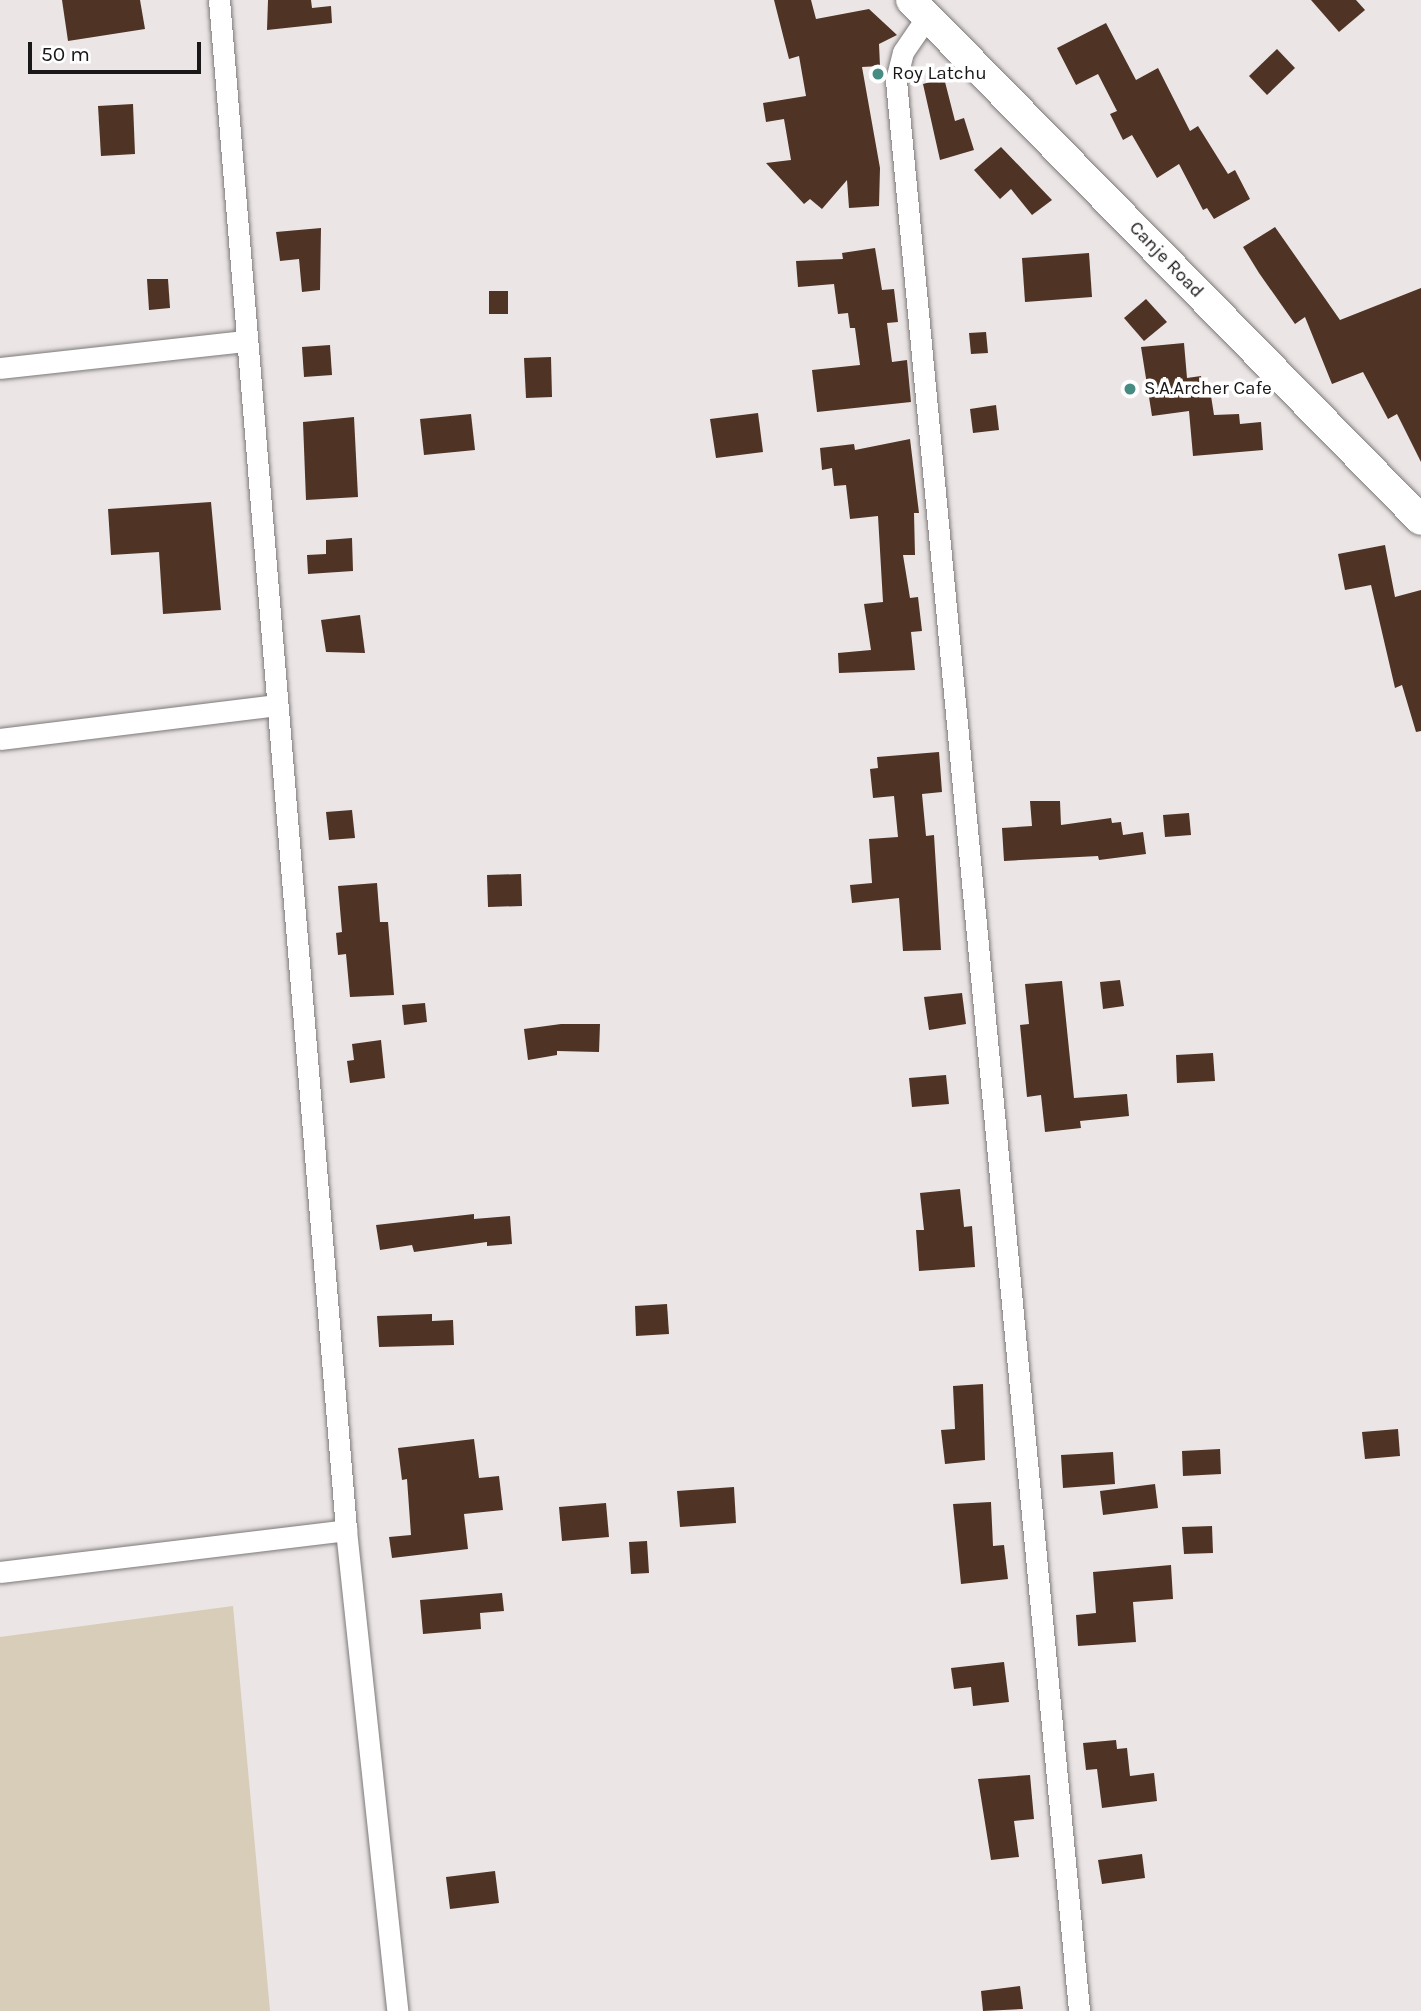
<!DOCTYPE html>
<html>
<head>
<meta charset="utf-8">
<style>
	body { margin:0 }
	#map { position:relative; width:1421px; height:2011px; overflow:hidden; background:#ebe5e5; font-family:Karla,sans-serif }
	div>[style] { position:absolute }
	[style*='--x'] { left:calc(var(--x)*1px); top:calc(var(--y)*1px); width:calc(var(--w)*1px); rotate:calc(var(--a)*1deg) }
	.green>* { inset:0; background:#d8cdb8 }
	.building>* { inset:0; background:#4f3325 }
	.roads { filter:drop-shadow(0 0 2px #7e7979) drop-shadow(0 0 2px #7e7979) }
	.street>* { height:21px; margin:-10.5px; padding:0 10.5px; transform-origin:10.5px; border-radius:10.5px; background:#fff }
	.secondary>* { height:30px; margin:-15px; padding:0 15px; transform-origin:15px; border-radius:15px; background:#fff }
	.dots>* { width:19px; height:19px; translate:-50% -50%; box-sizing:border-box; border:4px solid #fff; border-radius:50% }
	span { translate:-50% -50%; white-space:nowrap; text-align:center; line-height:1.15; -webkit-text-stroke:7px #fff; paint-order:stroke }
	.poi-label { font-size:19px; color:#191717 }
	.left { translate:0 -50%; text-align:left }
	.street-label { font-size:19px; color:#191717 }
	.scale { position:absolute; left:28px; top:42px; width:173px; height:32px; box-sizing:border-box; border:4px solid #191717; border-top:0; padding-left:9px; font-size:21px; line-height:24px; white-space:nowrap; color:#191717; -webkit-text-stroke:5px #fff; paint-order:stroke }
</style>
</head>
<body>
<div id="map">
	<div class="green">
		<div style="clip-path:polygon(233px 1606px,270px 2011px,0 2011px,0 1637px)"></div>
	</div>
	<div class="building">
		<div style="clip-path:polygon(62px 0,140px 0,145px 29px,68px 41px)"></div>
		<div style="clip-path:polygon(268px 0,311px 0,312px 8px,331px 6px,332px 23px,267px 30px)"></div>
		<div style="clip-path:polygon(774px 0,811px 0,816px 19px,869px 9px,897px 35px,879px 44px,880px 66px,862px 67px,880px 168px,879px 206px,849px 208px,847px 180px,822px 209px,810px 199px,804px 204px,766px 163px,791px 160px,784px 119px,766px 122px,763px 103px,806px 96px,799px 56px,789px 59px)"></div>
		<div style="clip-path:polygon(1311px 0,1356px 0,1365px 10px,1339px 32px)"></div>
		<div style="clip-path:polygon(1106px 23px,1136px 80px,1158px 68px,1190px 131px,1198px 126px,1228px 174px,1235px 170px,1250px 199px,1214px 219px,1207px 208px,1203px 210px,1179px 164px,1157px 178px,1132px 135px,1123px 140px,1110px 114px,1117px 111px,1098px 74px,1076px 85px,1057px 48px)"></div>
		<div style="clip-path:polygon(1277px 49px,1295px 68px,1267px 95px,1249px 76px)"></div>
		<div style="clip-path:polygon(944px 78px,955px 121px,964px 118px,974px 150px,940px 160px,923px 84px)"></div>
		<div style="clip-path:polygon(133px 104px,135px 154px,101px 156px,98px 106px)"></div>
		<div style="clip-path:polygon(1001px 147px,1052px 200px,1032px 215px,1011px 189px,1000px 199px,974px 170px)"></div>
		<div style="clip-path:polygon(1275px 227px,1340px 320px,1421px 288px,1421px 462px,1397px 414px,1388px 419px,1363px 372px,1332px 384px,1305px 317px,1295px 324px,1259px 273px,1243px 247px)"></div>
		<div style="clip-path:polygon(321px 228px,320px 290px,302px 292px,299px 259px,280px 261px,276px 232px)"></div>
		<div style="clip-path:polygon(875px 248px,882px 290px,894px 289px,898px 322px,887px 323px,892px 362px,907px 360px,911px 402px,817px 412px,812px 370px,860px 365px,855px 328px,850px 328px,848px 313px,838px 314px,834px 284px,798px 287px,796px 261px,843px 259px,842px 253px)"></div>
		<div style="clip-path:polygon(1089px 253px,1092px 297px,1025px 302px,1022px 258px)"></div>
		<div style="clip-path:polygon(147px 279px,168px 279px,170px 308px,149px 310px)"></div>
		<div style="clip-path:polygon(489px 291px,508px 291px,508px 314px,489px 314px)"></div>
		<div style="clip-path:polygon(1146px 299px,1167px 322px,1144px 341px,1124px 318px)"></div>
		<div style="clip-path:polygon(986px 332px,988px 353px,971px 354px,969px 333px)"></div>
		<div style="clip-path:polygon(1184px 343px,1187px 378px,1201px 376px,1202px 384px,1209px 383px,1214px 415px,1239px 414px,1240px 424px,1261px 422px,1263px 450px,1193px 456px,1189px 411px,1152px 416px,1141px 347px)"></div>
		<div style="clip-path:polygon(330px 345px,332px 375px,304px 377px,302px 347px)"></div>
		<div style="clip-path:polygon(551px 357px,552px 397px,526px 398px,524px 358px)"></div>
		<div style="clip-path:polygon(996px 405px,999px 430px,973px 433px,970px 409px)"></div>
		<div style="clip-path:polygon(758px 413px,763px 452px,716px 458px,710px 419px)"></div>
		<div style="clip-path:polygon(471px 414px,475px 450px,424px 455px,420px 419px)"></div>
		<div style="clip-path:polygon(354px 417px,358px 497px,306px 500px,303px 422px)"></div>
		<div style="clip-path:polygon(910px 439px,919px 513px,914px 513px,915px 555px,903px 555px,910px 598px,918px 597px,922px 631px,911px 632px,915px 670px,839px 673px,838px 653px,871px 650px,864px 604px,883px 602px,878px 516px,850px 519px,846px 485px,834px 486px,832px 468px,822px 470px,820px 448px,854px 444px,855px 450px)"></div>
		<div style="clip-path:polygon(211px 502px,221px 610px,163px 614px,159px 552px,111px 555px,108px 509px)"></div>
		<div style="clip-path:polygon(352px 538px,353px 571px,308px 574px,307px 555px,326px 554px,326px 540px)"></div>
		<div style="clip-path:polygon(1385px 545px,1395px 597px,1421px 590px,1421px 731px,1416px 732px,1402px 685px,1395px 688px,1371px 585px,1345px 590px,1338px 554px)"></div>
		<div style="clip-path:polygon(360px 615px,365px 653px,326px 652px,321px 620px)"></div>
		<div style="clip-path:polygon(939px 752px,942px 792px,922px 794px,926px 836px,934px 835px,941px 950px,903px 951px,899px 898px,852px 903px,850px 885px,872px 883px,869px 839px,898px 837px,894px 796px,873px 798px,870px 769px,878px 768px,877px 757px)"></div>
		<div style="clip-path:polygon(1030px 801px,1060px 801px,1061px 825px,1111px 818px,1112px 823px,1121px 822px,1123px 835px,1143px 832px,1146px 854px,1099px 860px,1098px 856px,1004px 861px,1002px 828px,1032px 826px)"></div>
		<div style="clip-path:polygon(352px 810px,355px 838px,329px 840px,326px 812px)"></div>
		<div style="clip-path:polygon(1189px 813px,1191px 835px,1165px 837px,1163px 815px)"></div>
		<div style="clip-path:polygon(521px 874px,522px 906px,488px 907px,487px 875px)"></div>
		<div style="clip-path:polygon(377px 883px,380px 922px,388px 922px,394px 995px,350px 997px,346px 954px,338px 955px,336px 933px,342px 932px,338px 886px)"></div>
		<div style="clip-path:polygon(1120px 980px,1124px 1006px,1103px 1009px,1100px 982px)"></div>
		<div style="clip-path:polygon(1062px 981px,1074px 1098px,1127px 1094px,1129px 1116px,1080px 1121px,1081px 1128px,1045px 1132px,1041px 1095px,1027px 1097px,1020px 1025px,1029px 1024px,1025px 984px)"></div>
		<div style="clip-path:polygon(962px 993px,966px 1024px,929px 1030px,924px 997px)"></div>
		<div style="clip-path:polygon(425px 1003px,427px 1022px,404px 1025px,402px 1005px)"></div>
		<div style="clip-path:polygon(561px 1024px,600px 1024px,599px 1052px,557px 1051px,557px 1055px,528px 1060px,524px 1029px)"></div>
		<div style="clip-path:polygon(381px 1040px,385px 1078px,350px 1083px,347px 1061px,354px 1060px,352px 1044px)"></div>
		<div style="clip-path:polygon(1213px 1053px,1215px 1081px,1177px 1083px,1176px 1055px)"></div>
		<div style="clip-path:polygon(946px 1075px,949px 1104px,912px 1107px,909px 1078px)"></div>
		<div style="clip-path:polygon(960px 1189px,964px 1227px,972px 1226px,975px 1267px,919px 1271px,916px 1230px,924px 1230px,920px 1193px)"></div>
		<div style="clip-path:polygon(474px 1214px,474px 1219px,510px 1216px,512px 1244px,487px 1246px,487px 1242px,414px 1252px,412px 1245px,380px 1250px,376px 1225px)"></div>
		<div style="clip-path:polygon(667px 1304px,669px 1334px,636px 1336px,635px 1306px)"></div>
		<div style="clip-path:polygon(432px 1314px,432px 1321px,453px 1320px,454px 1345px,379px 1347px,377px 1316px)"></div>
		<div style="clip-path:polygon(983px 1384px,985px 1460px,945px 1464px,941px 1430px,955px 1429px,953px 1386px)"></div>
		<div style="clip-path:polygon(1398px 1429px,1400px 1456px,1365px 1459px,1362px 1432px)"></div>
		<div style="clip-path:polygon(474px 1439px,479px 1478px,499px 1476px,503px 1510px,464px 1514px,468px 1549px,392px 1558px,389px 1537px,411px 1535px,407px 1479px,402px 1480px,398px 1448px)"></div>
		<div style="clip-path:polygon(1220px 1449px,1221px 1474px,1183px 1476px,1182px 1451px)"></div>
		<div style="clip-path:polygon(1113px 1452px,1115px 1484px,1063px 1488px,1061px 1455px)"></div>
		<div style="clip-path:polygon(1155px 1484px,1158px 1508px,1103px 1515px,1100px 1491px)"></div>
		<div style="clip-path:polygon(734px 1487px,736px 1523px,680px 1527px,677px 1491px)"></div>
		<div style="clip-path:polygon(991px 1502px,993px 1546px,1004px 1545px,1008px 1579px,961px 1584px,953px 1504px)"></div>
		<div style="clip-path:polygon(606px 1503px,609px 1537px,562px 1541px,559px 1507px)"></div>
		<div style="clip-path:polygon(1212px 1526px,1213px 1553px,1184px 1554px,1182px 1527px)"></div>
		<div style="clip-path:polygon(647px 1541px,649px 1573px,631px 1574px,629px 1542px)"></div>
		<div style="clip-path:polygon(1171px 1565px,1173px 1599px,1133px 1602px,1136px 1642px,1078px 1646px,1076px 1615px,1096px 1613px,1093px 1572px)"></div>
		<div style="clip-path:polygon(502px 1593px,504px 1611px,480px 1613px,481px 1629px,423px 1634px,420px 1600px)"></div>
		<div style="clip-path:polygon(1004px 1662px,1009px 1702px,973px 1706px,971px 1687px,954px 1689px,951px 1668px)"></div>
		<div style="clip-path:polygon(1116px 1740px,1117px 1749px,1127px 1748px,1130px 1776px,1154px 1773px,1157px 1801px,1102px 1808px,1097px 1769px,1086px 1770px,1083px 1743px)"></div>
		<div style="clip-path:polygon(1030px 1775px,1034px 1819px,1014px 1821px,1019px 1857px,991px 1860px,978px 1779px)"></div>
		<div style="clip-path:polygon(1142px 1854px,1145px 1878px,1102px 1884px,1098px 1860px)"></div>
		<div style="clip-path:polygon(495px 1871px,499px 1903px,450px 1909px,446px 1877px)"></div>
		<div style="clip-path:polygon(1020px 1986px,1023px 2009px,983px 2011px,981px 1991px)"></div>
	</div>
	<div class="roads">
		<div class="street">
			<div style="--x:219;--y:0;--w:1535;--a:85.25"></div>
			<div style="--x:346;--y:1530;--w:484;--a:83.9"></div>
			<div style="--x:927;--y:17;--w:42;--a:124.4"></div>
			<div style="--x:903;--y:52;--w:30;--a:104"></div>
			<div style="--x:896;--y:81;--w:1939;--a:84.58"></div>
			<div style="--x:0;--y:368;--w:247;--a:-6.3"></div>
			<div style="--x:0;--y:739;--w:279;--a:-7"></div>
			<div style="--x:0;--y:1572;--w:349;--a:-6.9"></div>
		</div>
		<div class="secondary">
			<div style="--x:911;--y:0;--w:728;--a:45.56"></div>
		</div>
	</div>
	<div class="dots">
		<div style="left:878px;top:74px;background:#478c83"></div>
		<div style="left:1130px;top:389px;background:#478c83"></div>
	</div>
	<div class="poi-label">
		<span class="left" style="left:892px;top:74px">Roy Latchu</span>
		<span class="left" style="left:1144px;top:389px">S.A.Archer Cafe</span>
	</div>
	<div class="street-label">
		<span style="left:1166px;top:260px;rotate:46deg">Canje Road</span>
	</div>
	<div class="scale">50 m</div>
</div>
</body>
</html>
